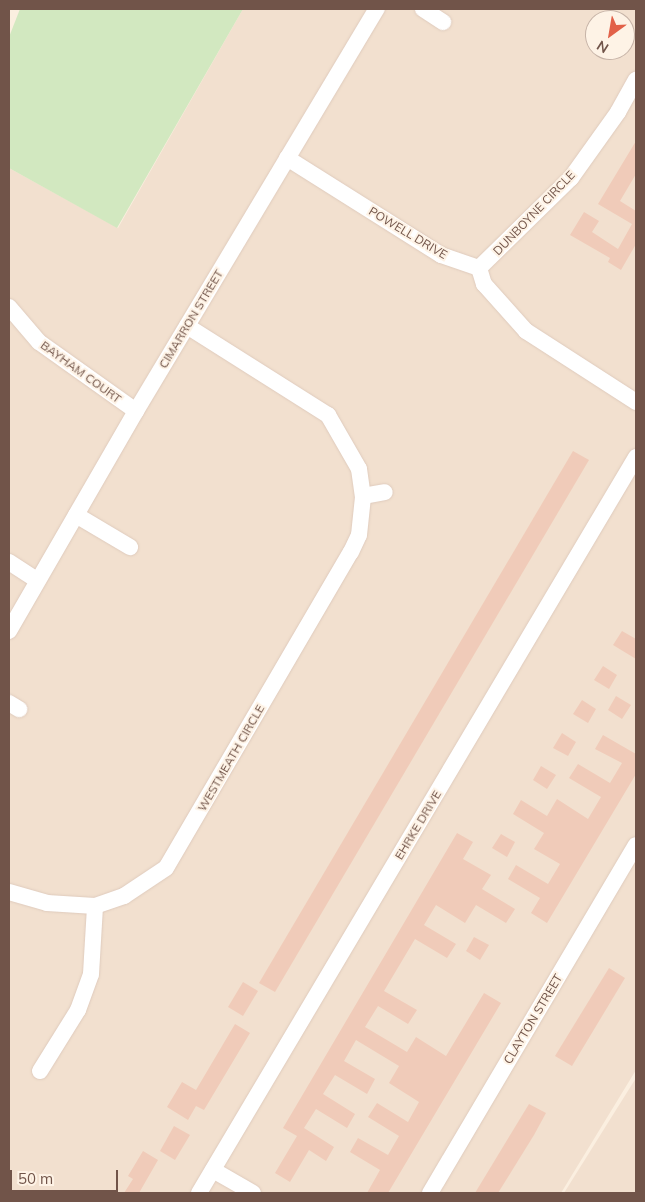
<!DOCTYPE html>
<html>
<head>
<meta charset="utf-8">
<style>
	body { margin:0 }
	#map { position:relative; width:645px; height:1202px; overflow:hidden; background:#fbefe0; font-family:Mulish,sans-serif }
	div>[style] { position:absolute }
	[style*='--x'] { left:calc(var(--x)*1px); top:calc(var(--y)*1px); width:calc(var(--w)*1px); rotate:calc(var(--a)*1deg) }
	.residential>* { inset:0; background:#f2e0cf }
	.green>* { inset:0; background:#d2e8c0 }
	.building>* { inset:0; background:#f0cbb9 }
	.roads { filter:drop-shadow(0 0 1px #dfcbbd) drop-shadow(0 0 1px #dfcbbd) }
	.minor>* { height:16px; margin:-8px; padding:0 8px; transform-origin:8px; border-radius:8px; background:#fff }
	span { translate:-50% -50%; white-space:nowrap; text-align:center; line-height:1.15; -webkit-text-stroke:4px #fef3e6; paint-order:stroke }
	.street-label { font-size:12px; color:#715449 }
	.frame { position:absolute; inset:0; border:10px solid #715449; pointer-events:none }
	.north { position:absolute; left:585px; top:10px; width:50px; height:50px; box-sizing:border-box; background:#fef3e6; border:1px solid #c6b3a7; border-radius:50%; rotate:212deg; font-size:14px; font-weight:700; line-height:20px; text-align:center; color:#715449 }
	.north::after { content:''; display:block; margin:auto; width:18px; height:22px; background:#e26148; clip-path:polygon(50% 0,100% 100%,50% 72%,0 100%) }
	.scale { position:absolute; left:10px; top:1170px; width:108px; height:22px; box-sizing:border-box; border:2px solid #715449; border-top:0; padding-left:6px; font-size:15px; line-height:18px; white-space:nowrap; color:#715449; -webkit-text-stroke:4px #fef3e6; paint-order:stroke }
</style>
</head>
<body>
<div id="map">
	<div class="residential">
		<div style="clip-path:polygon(evenodd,243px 9px,636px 9px,636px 1070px,561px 1193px,9px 1193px,9px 168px,118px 228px,243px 9px,595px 20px,625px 20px,625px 50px,595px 50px,595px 20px)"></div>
		<div style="clip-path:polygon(636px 1078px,636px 1193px,564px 1193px)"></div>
	</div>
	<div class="green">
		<div style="clip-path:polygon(20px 9px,243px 9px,117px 228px,9px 168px,9px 37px)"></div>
	</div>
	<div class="building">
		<div style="clip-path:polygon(636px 141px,636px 174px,620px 201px,636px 211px,636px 244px,621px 270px,608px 262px,610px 258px,570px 235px,584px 212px,599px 221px,592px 232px,618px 249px,632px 224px,598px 204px)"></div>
		<div style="clip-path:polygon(573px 451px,589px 460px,275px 992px,259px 983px)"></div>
		<div style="clip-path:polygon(622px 631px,636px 639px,636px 659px,613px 645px)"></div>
		<div style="clip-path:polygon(603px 666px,617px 675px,609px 689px,594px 680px)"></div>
		<div style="clip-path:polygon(616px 696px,631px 705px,622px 719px,608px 710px)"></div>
		<div style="clip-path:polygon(582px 700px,596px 709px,588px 723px,573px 714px)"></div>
		<div style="clip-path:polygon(562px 733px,576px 742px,568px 756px,553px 748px)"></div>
		<div style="clip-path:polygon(603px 735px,636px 754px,636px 774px,547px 923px,531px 913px,540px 898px,508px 879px,516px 865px,548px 884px,560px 864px,534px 849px,544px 833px,513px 814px,521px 800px,547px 816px,557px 799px,588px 819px,601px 797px,569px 778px,578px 764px,610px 783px,622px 763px,595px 749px)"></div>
		<div style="clip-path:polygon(541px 766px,556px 775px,547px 789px,533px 780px)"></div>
		<div style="clip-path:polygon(457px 833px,473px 842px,463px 859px,491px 875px,482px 889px,515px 909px,506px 923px,476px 905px,465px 923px,436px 905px,424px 925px,456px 944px,447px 958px,415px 939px,384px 991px,417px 1010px,408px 1024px,378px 1006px,365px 1027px,407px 1052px,416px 1037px,446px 1056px,484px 993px,501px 1003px,388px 1193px,367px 1193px,380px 1170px,350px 1152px,358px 1138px,388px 1155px,399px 1136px,368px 1117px,377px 1103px,408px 1122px,419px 1102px,389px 1083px,399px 1066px,356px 1040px,344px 1061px,375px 1079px,367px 1094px,335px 1075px,323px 1094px,355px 1114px,347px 1128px,316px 1109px,304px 1128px,334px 1147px,326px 1161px,309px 1150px,290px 1182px,275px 1173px,297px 1136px,283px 1128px)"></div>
		<div style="clip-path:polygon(501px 834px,515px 842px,507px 857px,492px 848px)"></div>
		<div style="clip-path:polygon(474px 937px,489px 945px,480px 960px,466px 951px)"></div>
		<div style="clip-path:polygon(609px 968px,625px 978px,572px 1066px,555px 1056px)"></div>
		<div style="clip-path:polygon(243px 982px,258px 991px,243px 1016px,228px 1007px)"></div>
		<div style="clip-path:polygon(235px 1024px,250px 1033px,204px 1110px,196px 1106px,188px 1120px,167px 1107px,182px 1082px,196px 1090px)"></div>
		<div style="clip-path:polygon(529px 1104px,546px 1113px,534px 1135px,498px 1193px,475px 1193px)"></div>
		<div style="clip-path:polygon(174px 1126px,190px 1135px,175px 1160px,160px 1151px)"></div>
		<div style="clip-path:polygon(143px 1151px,158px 1160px,139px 1193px,124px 1193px,133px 1179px,128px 1176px)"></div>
	</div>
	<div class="roads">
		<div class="minor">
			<div style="--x:423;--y:9;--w:24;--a:33"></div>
			<div style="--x:287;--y:158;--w:182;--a:32.2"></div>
			<div style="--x:441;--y:255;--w:40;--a:18.9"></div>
			<div style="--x:479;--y:268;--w:17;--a:73"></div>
			<div style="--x:484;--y:284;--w:63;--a:48.2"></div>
			<div style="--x:526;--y:331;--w:131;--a:32.8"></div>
			<div style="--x:479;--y:268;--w:129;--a:-44.4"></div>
			<div style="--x:571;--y:178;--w:81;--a:-54.5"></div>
			<div style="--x:618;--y:112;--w:37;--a:-61"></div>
			<div style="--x:9;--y:307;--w:46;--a:49.4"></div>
			<div style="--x:39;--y:342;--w:119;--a:35.4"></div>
			<div style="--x:187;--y:326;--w:167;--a:32.3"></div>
			<div style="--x:328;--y:415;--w:62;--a:60.1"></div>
			<div style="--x:359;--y:469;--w:27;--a:82"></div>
			<div style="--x:363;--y:496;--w:22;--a:-10"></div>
			<div style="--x:76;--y:515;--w:63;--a:30.7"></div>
			<div style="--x:9;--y:562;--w:33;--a:33"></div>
			<div style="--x:9;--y:631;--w:254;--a:-60"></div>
			<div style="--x:136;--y:411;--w:469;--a:-59.1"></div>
			<div style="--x:9;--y:703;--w:12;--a:31"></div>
			<div style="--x:9;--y:892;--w:40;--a:16"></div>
			<div style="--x:47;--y:903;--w:48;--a:3.6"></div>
			<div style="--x:95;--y:906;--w:31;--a:-19"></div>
			<div style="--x:124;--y:896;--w:50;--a:-33.7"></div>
			<div style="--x:166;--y:868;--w:366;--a:-59.7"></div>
			<div style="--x:351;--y:552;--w:19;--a:-65"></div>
			<div style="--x:359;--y:535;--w:39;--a:-84"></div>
			<div style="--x:40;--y:1071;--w:72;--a:-58.1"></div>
			<div style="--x:78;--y:1010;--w:38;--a:-70"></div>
			<div style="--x:91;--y:974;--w:68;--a:-86.6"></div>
			<div style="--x:213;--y:1170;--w:46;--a:29.9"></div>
			<div style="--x:199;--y:1193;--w:856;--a:-59.3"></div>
			<div style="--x:430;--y:1193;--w:404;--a:-59.4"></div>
		</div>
	</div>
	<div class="street-label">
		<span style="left:534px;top:213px;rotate:-46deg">DUNBOYNE CIRCLE</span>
		<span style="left:408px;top:233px;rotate:31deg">POWELL DRIVE</span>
		<span style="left:191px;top:319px;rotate:-59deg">CIMARRON STREET</span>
		<span style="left:81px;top:372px;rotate:36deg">BAYHAM COURT</span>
		<span style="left:231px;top:758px;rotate:-60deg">WESTMEATH CIRCLE</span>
		<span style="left:418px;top:825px;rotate:-59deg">EHRKE DRIVE</span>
		<span style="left:533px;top:1019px;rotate:-59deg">CLAYTON STREET</span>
	</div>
	<div class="frame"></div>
	<div class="north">N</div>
	<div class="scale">50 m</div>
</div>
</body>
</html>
